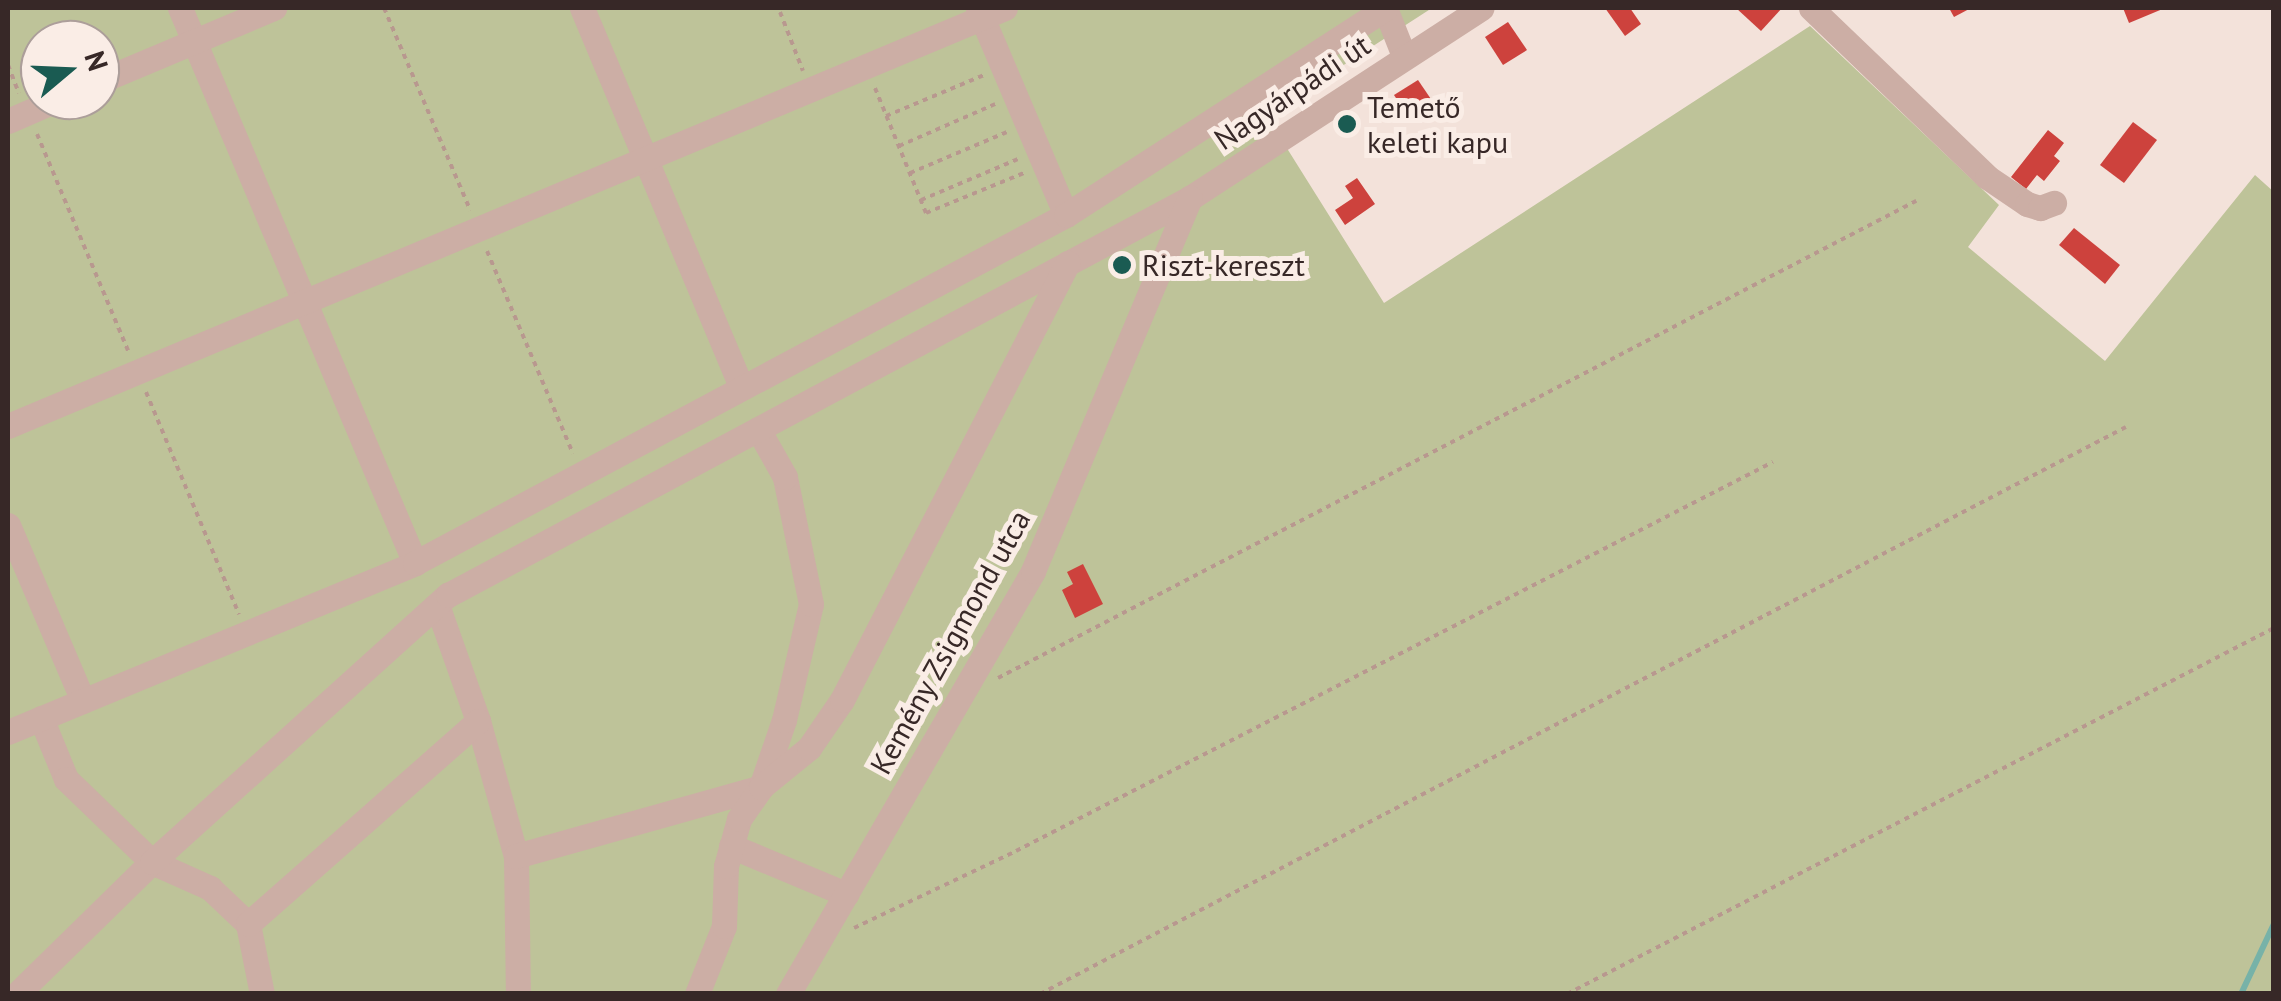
<!DOCTYPE html>
<html>
<head>
<meta charset="utf-8">
<style>
	body { margin:0 }
	#map { position:relative; width:2281px; height:1001px; overflow:hidden; background:#f3e2da; font-family:"PT Sans",sans-serif }
	div>[style] { position:absolute }
	[style*='--x'] { left:calc(var(--x)*1px); top:calc(var(--y)*1px); width:calc(var(--w)*1px); rotate:calc(var(--a)*1deg) }
	.green>* { inset:0; background:#bec399 }
	.stream>* { height:6px; margin:-3px; padding:0 3px; transform-origin:3px; border-radius:3px; background:#77b2a8 }
	.building>* { inset:0; background:#cd423d }
	.path>* { height:4px; margin-top:-2px; transform-origin:0; background:repeating-linear-gradient(90deg,#b8988f 0 5px,transparent 0 10px) }
	.minor>* { height:25px; margin:-12.5px; padding:0 12.5px; transform-origin:12.5px; border-radius:12.5px; background:#ccaea5 }
	.dots>* { width:28px; height:28px; translate:-50% -50%; box-sizing:border-box; border:5px solid #faede6; border-radius:50% }
	span { translate:-50% -50%; white-space:nowrap; text-align:center; line-height:1.15; -webkit-text-stroke:10px #faede6; paint-order:stroke }
	.street-label { font-size:30px; color:#372827 }
	.poi-label { font-size:30px; color:#372827 }
	.left { translate:0 -50%; text-align:left }
	.frame { position:absolute; inset:0; border:10px solid #372827; pointer-events:none }
	.north { position:absolute; left:20px; top:20px; width:100px; height:100px; box-sizing:border-box; background:#faede6; border:2px solid #ac9e9a; border-radius:50%; rotate:71deg; font-size:28px; font-weight:700; line-height:40px; text-align:center; color:#372827 }
	.north::after { content:''; display:block; margin:auto; width:35px; height:45px; background:#1a5b52; clip-path:polygon(50% 0,100% 100%,50% 72%,0 100%) }
</style>
</head>
<body>
<div id="map">
	<div class="green">
		<div style="clip-path:polygon(evenodd,8px 8px,1432px 8px,1266px 115px,1384px 303px,1810px 26px,1999px 205px,1968px 247px,2105px 361px,2255px 175px,2274px 192px,2273px 993px,8px 993px,8px 8px,40px 40px,100px 40px,100px 100px,40px 100px,40px 40px)"></div>
	</div>
	<div class="stream">
		<div style="--x:2241;--y:994;--w:77;--a:-64.8"></div>
	</div>
	<div class="building">
		<div style="clip-path:polygon(1605px 8px,1630px 8px,1641px 24px,1625px 36px)"></div>
		<div style="clip-path:polygon(1736px 8px,1782px 8px,1761px 31px)"></div>
		<div style="clip-path:polygon(1949px 8px,1971px 8px,1954px 17px)"></div>
		<div style="clip-path:polygon(2123px 8px,2165px 8px,2129px 23px)"></div>
		<div style="clip-path:polygon(1508px 22px,1527px 50px,1503px 65px,1485px 37px)"></div>
		<div style="clip-path:polygon(1418px 80px,1435px 105px,1411px 121px,1394px 95px)"></div>
		<div style="clip-path:polygon(2133px 122px,2157px 140px,2124px 183px,2100px 165px)"></div>
		<div style="clip-path:polygon(2048px 130px,2064px 143px,2054px 156px,2060px 161px,2044px 181px,2037px 175px,2026px 189px,2011px 177px)"></div>
		<div style="clip-path:polygon(1357px 178px,1375px 204px,1345px 225px,1335px 210px,1353px 198px,1345px 186px)"></div>
		<div style="clip-path:polygon(2074px 228px,2120px 265px,2105px 284px,2059px 245px)"></div>
		<div style="clip-path:polygon(1083px 564px,1103px 604px,1075px 618px,1062px 590px,1073px 584px,1067px 572px)"></div>
	</div>
	<div class="path">
		<div style="--x:384;--y:8;--w:220;--a:66.9"></div>
		<div style="--x:780;--y:12;--w:63;--a:68.7"></div>
		<div style="--x:8;--y:65;--w:30;--a:69"></div>
		<div style="--x:875;--y:88;--w:135;--a:67.8"></div>
		<div style="--x:926;--y:213;--w:106;--a:-22.2"></div>
		<div style="--x:886;--y:116;--w:106;--a:-22.7"></div>
		<div style="--x:37;--y:134;--w:235;--a:67.2"></div>
		<div style="--x:899;--y:146;--w:105;--a:-23.6"></div>
		<div style="--x:910;--y:173;--w:105;--a:-22.9"></div>
		<div style="--x:921;--y:200;--w:105;--a:-22.9"></div>
		<div style="--x:487;--y:251;--w:220;--a:67"></div>
		<div style="--x:146;--y:392;--w:241;--a:67.3"></div>
		<div style="--x:998;--y:678;--w:1035;--a:-27.46"></div>
		<div style="--x:854;--y:928;--w:179;--a:-25.4"></div>
		<div style="--x:1016;--y:851;--w:851;--a:-27.2"></div>
		<div style="--x:1040;--y:994;--w:1225;--a:-27.57"></div>
		<div style="--x:1567;--y:994;--w:796;--a:-27.37"></div>
		<div style="--x:2272;--y:994;--w:4;--a:-56"></div>
	</div>
	<div class="minor">
		<div style="--x:180;--y:8;--w:603;--a:67.05"></div>
		<div style="--x:582;--y:8;--w:412;--a:67.2"></div>
		<div style="--x:978;--y:8;--w:225;--a:67"></div>
		<div style="--x:1385;--y:8;--w:52;--a:68.4"></div>
		<div style="--x:1811;--y:8;--w:244;--a:43.8"></div>
		<div style="--x:1987;--y:177;--w:48;--a:34"></div>
		<div style="--x:2027;--y:204;--w:14;--a:17"></div>
		<div style="--x:2040;--y:208;--w:15;--a:-20"></div>
		<div style="--x:100;--y:81;--w:189;--a:-22.8"></div>
		<div style="--x:8;--y:121;--w:52;--a:-23.6"></div>
		<div style="--x:8;--y:426;--w:1081;--a:-22.75"></div>
		<div style="--x:8;--y:525;--w:191;--a:66.9"></div>
		<div style="--x:437;--y:605;--w:123;--a:70.5"></div>
		<div style="--x:478;--y:721;--w:140;--a:74.3"></div>
		<div style="--x:516;--y:856;--w:138;--a:89.2"></div>
		<div style="--x:41;--y:718;--w:66;--a:67.7"></div>
		<div style="--x:66;--y:779;--w:120;--a:44"></div>
		<div style="--x:152;--y:862;--w:64;--a:24.1"></div>
		<div style="--x:210;--y:888;--w:52;--a:43.5"></div>
		<div style="--x:248;--y:924;--w:71;--a:78.7"></div>
		<div style="--x:8;--y:732;--w:441;--a:-22.5"></div>
		<div style="--x:415;--y:563;--w:738;--a:-28.13"></div>
		<div style="--x:1066;--y:215;--w:380;--a:-32.9"></div>
		<div style="--x:731;--y:846;--w:125;--a:22.7"></div>
		<div style="--x:516;--y:856;--w:255;--a:-15.7"></div>
		<div style="--x:761;--y:787;--w:71;--a:-71.1"></div>
		<div style="--x:784;--y:720;--w:119;--a:-76.9"></div>
		<div style="--x:811;--y:604;--w:130;--a:-101.6"></div>
		<div style="--x:785;--y:477;--w:55;--a:-119.4"></div>
		<div style="--x:248;--y:924;--w:307;--a:-41.4"></div>
		<div style="--x:17;--y:994;--w:189;--a:-44.4"></div>
		<div style="--x:152;--y:862;--w:399;--a:-42.1"></div>
		<div style="--x:448;--y:595;--w:842;--a:-28.15"></div>
		<div style="--x:1190;--y:198;--w:348;--a:-33.1"></div>
		<div style="--x:697;--y:994;--w:73;--a:-68.3"></div>
		<div style="--x:724;--y:926;--w:60;--a:-88.1"></div>
		<div style="--x:726;--y:866;--w:49;--a:-74.5"></div>
		<div style="--x:739;--y:819;--w:39;--a:-55"></div>
		<div style="--x:761;--y:787;--w:62;--a:-39.1"></div>
		<div style="--x:809;--y:748;--w:58;--a:-55.5"></div>
		<div style="--x:842;--y:700;--w:492;--a:-62.7"></div>
		<div style="--x:788;--y:994;--w:489;--a:-59.9"></div>
		<div style="--x:1033;--y:571;--w:405;--a:-67.2"></div>
	</div>
	<div class="dots">
		<div style="left:1347px;top:124px;background:#1a5b52"></div>
		<div style="left:1122px;top:265px;background:#1a5b52"></div>
	</div>
	<div class="street-label">
		<span style="left:1292px;top:92px;rotate:-34deg">Nagyárpádi út</span>
		<span style="left:950px;top:642px;rotate:-61deg">Kemény Zsigmond utca</span>
	</div>
	<div class="poi-label">
		<span class="left" style="left:1367px;top:124px">Temető<br>keleti kapu</span>
		<span class="left" style="left:1142px;top:265px">Riszt-kereszt</span>
	</div>
	<div class="frame"></div>
	<div class="north">N</div>
</div>
</body>
</html>
